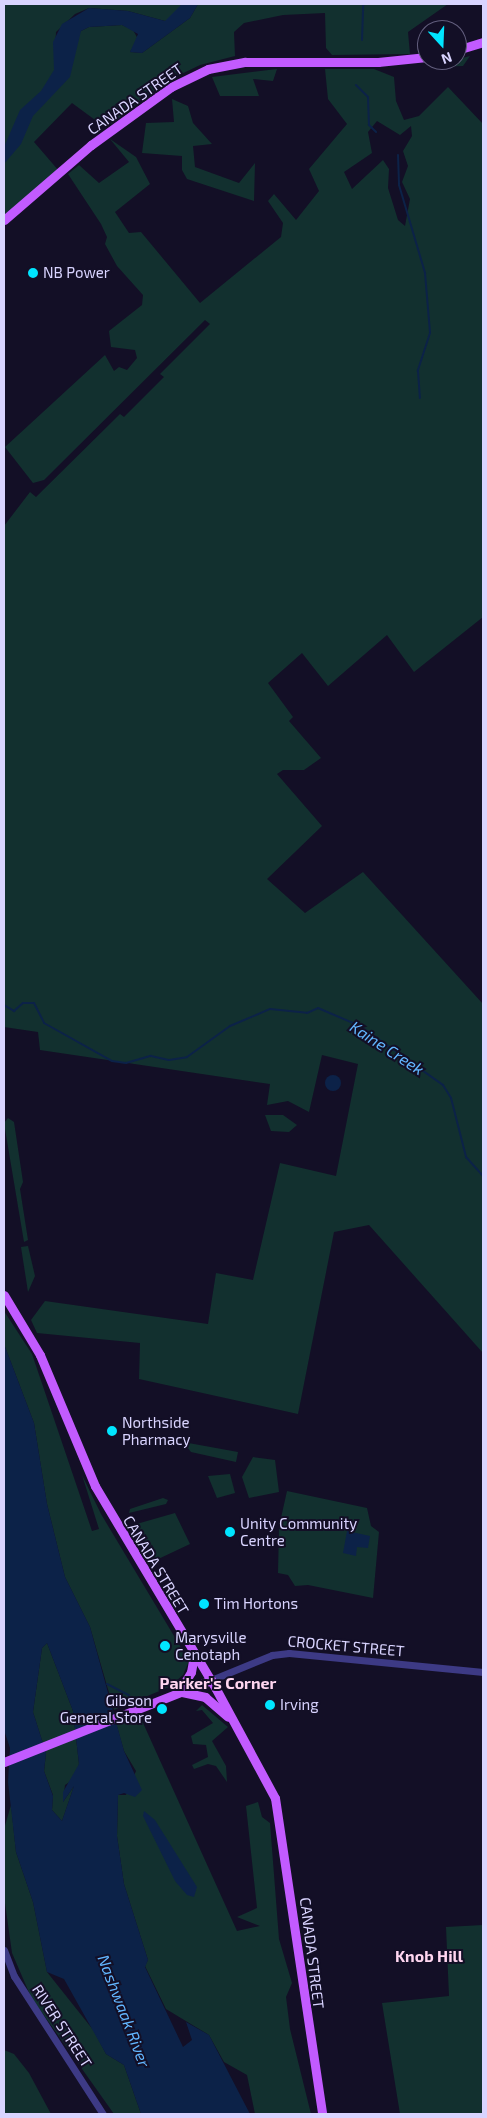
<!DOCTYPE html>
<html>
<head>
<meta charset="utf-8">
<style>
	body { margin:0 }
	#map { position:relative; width:487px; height:2118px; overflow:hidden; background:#130f26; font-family:"Exo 2",sans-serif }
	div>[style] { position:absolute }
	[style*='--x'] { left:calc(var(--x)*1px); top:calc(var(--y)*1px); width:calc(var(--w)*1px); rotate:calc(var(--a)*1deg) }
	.green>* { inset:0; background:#12302f }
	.water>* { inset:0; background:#0c2248 }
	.round { border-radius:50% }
	.stream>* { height:2px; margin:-1px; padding:0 1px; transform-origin:1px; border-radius:1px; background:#0c2248 }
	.minor>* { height:7px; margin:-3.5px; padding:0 3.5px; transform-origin:3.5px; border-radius:3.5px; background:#3d3a85 }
	.major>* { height:9px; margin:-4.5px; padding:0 4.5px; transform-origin:4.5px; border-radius:4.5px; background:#c25bff }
	.dots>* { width:14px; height:14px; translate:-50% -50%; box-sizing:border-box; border:2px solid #130f26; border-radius:50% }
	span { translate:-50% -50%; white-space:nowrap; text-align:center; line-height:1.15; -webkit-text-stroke:4px #130f26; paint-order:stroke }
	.street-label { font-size:15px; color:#d9d4ff }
	.poi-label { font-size:15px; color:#d9d4ff }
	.left { translate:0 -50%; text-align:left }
	.right { translate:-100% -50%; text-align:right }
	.water-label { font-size:16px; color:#62b6ff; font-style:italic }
	.neighbourhood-label { font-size:16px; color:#ffd6f0; font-weight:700 }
	.frame { position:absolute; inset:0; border:5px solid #d9d4ff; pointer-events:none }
	.north { position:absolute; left:417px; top:20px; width:50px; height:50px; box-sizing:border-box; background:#130f26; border:1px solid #625e7d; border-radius:50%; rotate:160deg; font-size:14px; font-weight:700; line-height:20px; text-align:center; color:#d9d4ff }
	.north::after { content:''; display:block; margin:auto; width:18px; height:22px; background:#00e5ff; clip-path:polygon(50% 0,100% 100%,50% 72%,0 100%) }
</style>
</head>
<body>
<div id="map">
	<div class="green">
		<div style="clip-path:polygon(4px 4px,182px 4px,172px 18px,165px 21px,128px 11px,89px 8px,75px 14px,56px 32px,54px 70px,81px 31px,89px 27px,122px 25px,133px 30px,138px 39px,130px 52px,142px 53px,190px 18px,198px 4px,448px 4px,408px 32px,410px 54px,332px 55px,326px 48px,325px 13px,283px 15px,244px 23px,234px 32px,235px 56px,200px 65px,167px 81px,106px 128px,72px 103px,34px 142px,59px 171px,4px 220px)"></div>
		<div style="clip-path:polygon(470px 56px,463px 66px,435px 67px,435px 65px)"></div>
		<div style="clip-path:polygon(277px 69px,273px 81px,253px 79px,259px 96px,220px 96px,212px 77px)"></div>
		<div style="clip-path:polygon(evenodd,325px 69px,374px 69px,394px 77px,396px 101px,404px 120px,419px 116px,448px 87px,483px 124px,483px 617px,414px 672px,387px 635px,328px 686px,302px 653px,268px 683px,293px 717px,289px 721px,321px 758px,304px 770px,283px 770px,277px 774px,322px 826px,267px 879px,305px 913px,363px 872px,483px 1004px,483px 1353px,369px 1225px,334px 1232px,298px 1414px,139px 1379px,140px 1343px,37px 1333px,31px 1320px,45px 1301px,208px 1324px,216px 1273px,253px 1280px,280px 1163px,336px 1176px,358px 1064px,322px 1055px,309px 1112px,288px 1101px,267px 1105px,270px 1084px,40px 1050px,38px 1032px,4px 1027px,4px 526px,30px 492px,36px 497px,120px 414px,124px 417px,164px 377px,160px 374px,210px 324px,205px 320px,44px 480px,33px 483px,5px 447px,105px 355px,114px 371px,119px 367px,127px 370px,137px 358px,135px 350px,111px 347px,109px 331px,142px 305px,143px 295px,117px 266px,105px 244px,107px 237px,101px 224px,68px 174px,79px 165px,99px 183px,129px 162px,110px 139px,136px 157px,150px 184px,115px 212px,129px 233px,141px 232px,200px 303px,281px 237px,283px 223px,268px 201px,274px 194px,296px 220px,319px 191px,309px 169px,347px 124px,328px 99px,325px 69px,377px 121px,400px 135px,411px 126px,412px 136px,403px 151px,408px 166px,402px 182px,410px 199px,405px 226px,398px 220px,388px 188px,389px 169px,383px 160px,352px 189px,344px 172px,372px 153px,368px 132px,377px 121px)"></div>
		<div style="clip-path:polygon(172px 99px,188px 106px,193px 123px,212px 144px,193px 146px,195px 167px,239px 183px,255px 163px,254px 201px,187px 179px,182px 170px,182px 156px,142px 153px,146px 123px,174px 122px)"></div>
		<div style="clip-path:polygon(265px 1115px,283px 1115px,297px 1125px,289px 1132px,271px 1131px)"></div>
		<div style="clip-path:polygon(8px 1118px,14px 1122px,23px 1182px,20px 1189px,28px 1240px,24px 1242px,4px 1123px)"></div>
		<div style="clip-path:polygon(28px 1246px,35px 1276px,28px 1292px,21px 1247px)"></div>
		<div style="clip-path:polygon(4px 1311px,32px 1354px,92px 1531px,99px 1529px,82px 1475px,101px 1514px,189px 1661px,183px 1675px,169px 1687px,114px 1710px,90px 1627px,65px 1577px,47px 1504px,34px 1423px,4px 1344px)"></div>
		<div style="clip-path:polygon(183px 1442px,238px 1452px,236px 1462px,191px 1452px)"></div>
		<div style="clip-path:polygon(253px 1457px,275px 1460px,279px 1492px,249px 1498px,242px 1477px)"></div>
		<div style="clip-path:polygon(230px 1474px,235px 1493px,217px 1498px,208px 1476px)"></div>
		<div style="clip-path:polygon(287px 1491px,367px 1508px,371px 1526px,379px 1532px,373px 1598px,308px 1585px,295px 1586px,288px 1575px,278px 1573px,279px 1527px)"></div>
		<div style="clip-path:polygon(163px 1498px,168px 1500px,166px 1504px,129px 1513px,130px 1509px)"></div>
		<div style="clip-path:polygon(175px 1513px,190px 1544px,154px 1561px,141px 1539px,137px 1540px,133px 1525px)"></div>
		<div style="clip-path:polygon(47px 1643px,73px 1711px,79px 1764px,74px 1779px,65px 1785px,63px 1802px,74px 1786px,62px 1821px,52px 1810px,53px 1795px,44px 1771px,46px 1753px,33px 1712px,42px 1648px)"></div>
		<div style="clip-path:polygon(202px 1705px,228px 1727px,212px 1741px,226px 1766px,227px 1782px,216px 1766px,208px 1764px,194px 1769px,192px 1765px,208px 1757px,206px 1745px,193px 1744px,191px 1736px,213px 1723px,202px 1710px,196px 1711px)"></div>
		<div style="clip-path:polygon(139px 1714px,237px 1931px,260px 1926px,237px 1917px,257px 1908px,246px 1806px,258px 1802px,262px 1817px,270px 1823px,279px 1939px,292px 1983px,286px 1997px,290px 2029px,311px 2114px,255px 2114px,247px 2075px,224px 2062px,209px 2035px,166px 2009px,145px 1966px,148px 1960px,124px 1884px,117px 1836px,118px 1795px,126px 1795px,136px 1771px,124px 1751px,116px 1723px)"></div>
		<div style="clip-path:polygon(11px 1805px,16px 1852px,33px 1902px,47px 1972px,94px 2031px,106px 2054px,124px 2065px,141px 2114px,114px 2114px,31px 1997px,12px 1953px,4px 1896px,4px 1829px)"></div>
		<div style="clip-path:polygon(483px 1925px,483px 2114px,400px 2114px,382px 2003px,449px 1996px,446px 1927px)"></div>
		<div style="clip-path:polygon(4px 2050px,14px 2054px,29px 2073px,51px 2114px,4px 2114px)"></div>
	</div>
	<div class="water">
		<div style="clip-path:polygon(182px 4px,198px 4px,190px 18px,142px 53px,130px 52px,138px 34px,122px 25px,89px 27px,81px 31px,70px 77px,33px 116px,21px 144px,4px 164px,4px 147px,20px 110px,41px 91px,54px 70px,53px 42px,62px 24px,89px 8px,128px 11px,165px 21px)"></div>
		<div class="round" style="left:325px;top:1075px;width:16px;height:16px"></div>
		<div style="clip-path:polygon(evenodd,4px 1344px,34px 1423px,47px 1504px,65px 1577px,90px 1627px,124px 1751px,142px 1790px,135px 1797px,124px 1793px,118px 1795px,117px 1836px,124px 1884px,148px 1960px,145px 1967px,183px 2047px,192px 2040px,186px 2022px,209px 2035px,250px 2114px,141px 2114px,124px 2065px,106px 2054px,64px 1979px,47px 1972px,33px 1902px,16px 1852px,8px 1782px,10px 1748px,4px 1730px,4px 1344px,47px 1643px,73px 1711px,79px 1764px,63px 1792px,63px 1802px,74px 1786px,62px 1821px,52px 1810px,53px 1796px,44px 1771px,46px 1753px,33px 1712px,42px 1648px,47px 1643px)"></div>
		<div style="clip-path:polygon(347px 1531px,370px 1536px,368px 1548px,357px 1547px,356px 1556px,343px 1553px)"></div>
		<div style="clip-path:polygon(144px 1811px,155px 1820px,197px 1887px,194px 1897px,187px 1895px,175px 1881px,143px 1816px)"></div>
	</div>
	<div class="stream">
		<div style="--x:362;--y:40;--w:36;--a:-88"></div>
		<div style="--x:356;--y:85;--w:17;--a:45"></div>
		<div style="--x:368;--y:97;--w:28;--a:88"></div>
		<div style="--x:369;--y:125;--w:10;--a:45"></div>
		<div style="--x:398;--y:155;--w:30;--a:88"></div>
		<div style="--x:399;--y:185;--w:92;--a:73.5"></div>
		<div style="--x:425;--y:273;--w:60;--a:85.2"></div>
		<div style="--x:430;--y:333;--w:40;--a:108"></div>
		<div style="--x:418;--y:371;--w:27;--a:86"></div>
		<div style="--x:4;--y:1005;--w:12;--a:31"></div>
		<div style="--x:14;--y:1011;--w:12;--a:-42"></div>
		<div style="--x:23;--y:1003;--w:11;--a:0"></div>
		<div style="--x:34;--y:1003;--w:22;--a:63"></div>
		<div style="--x:44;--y:1023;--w:78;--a:29.2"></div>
		<div style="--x:112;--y:1061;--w:14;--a:8"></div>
		<div style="--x:126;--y:1063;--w:26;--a:-16"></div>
		<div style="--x:151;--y:1056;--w:18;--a:13"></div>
		<div style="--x:169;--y:1060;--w:18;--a:-9"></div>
		<div style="--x:187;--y:1057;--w:53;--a:-35.8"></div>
		<div style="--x:230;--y:1026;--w:43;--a:-23"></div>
		<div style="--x:270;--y:1009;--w:37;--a:6"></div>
		<div style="--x:307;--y:1013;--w:12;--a:-24"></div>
		<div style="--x:318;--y:1008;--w:46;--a:23.2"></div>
		<div style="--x:360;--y:1026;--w:102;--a:35.4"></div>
		<div style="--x:443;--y:1085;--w:15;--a:58"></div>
		<div style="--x:451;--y:1098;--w:61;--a:75.7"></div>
		<div style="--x:466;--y:1157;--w:25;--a:48"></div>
		<div style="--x:107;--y:1684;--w:25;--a:27"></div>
	</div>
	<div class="minor">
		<div style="--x:211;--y:1680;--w:66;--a:-22.3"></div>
		<div style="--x:272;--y:1655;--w:17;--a:-7"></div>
		<div style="--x:289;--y:1653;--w:195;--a:5.6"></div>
		<div style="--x:4;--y:1950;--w:28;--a:69"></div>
		<div style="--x:14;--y:1976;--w:164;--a:57.2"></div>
	</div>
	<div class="major">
		<div style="--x:457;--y:50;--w:27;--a:-17"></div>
		<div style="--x:4;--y:220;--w:115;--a:-40.8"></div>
		<div style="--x:91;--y:145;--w:99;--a:-35.9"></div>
		<div style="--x:171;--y:87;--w:41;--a:-25.9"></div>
		<div style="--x:208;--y:69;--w:38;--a:-11"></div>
		<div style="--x:245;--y:62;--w:133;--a:0"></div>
		<div style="--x:378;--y:62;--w:49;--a:-5.8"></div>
		<div style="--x:4;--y:1295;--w:70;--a:59"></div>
		<div style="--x:40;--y:1355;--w:142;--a:67.2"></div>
		<div style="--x:95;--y:1486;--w:236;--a:59.2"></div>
		<div style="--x:216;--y:1689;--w:124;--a:61.6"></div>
		<div style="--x:275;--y:1798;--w:319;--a:81.5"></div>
		<div style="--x:179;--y:1692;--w:23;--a:-59"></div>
		<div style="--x:191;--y:1672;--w:17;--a:-80"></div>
		<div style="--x:182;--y:1692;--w:24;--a:12"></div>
		<div style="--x:205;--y:1697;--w:30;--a:41"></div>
		<div style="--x:4;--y:1762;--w:223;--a:-21.6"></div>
	</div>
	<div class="dots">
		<div style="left:33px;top:273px;background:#00e5ff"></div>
		<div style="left:112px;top:1431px;background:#00e5ff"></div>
		<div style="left:230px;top:1532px;background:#00e5ff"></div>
		<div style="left:204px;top:1604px;background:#00e5ff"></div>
		<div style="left:165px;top:1646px;background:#00e5ff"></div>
		<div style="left:270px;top:1705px;background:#00e5ff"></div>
		<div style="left:162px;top:1709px;background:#00e5ff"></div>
	</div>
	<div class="street-label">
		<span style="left:135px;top:99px;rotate:-35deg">CANADA STREET</span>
		<span style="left:156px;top:1565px;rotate:59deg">CANADA STREET</span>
		<span style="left:346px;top:1646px;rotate:5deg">CROCKET STREET</span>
		<span style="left:312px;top:1953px;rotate:83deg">CANADA STREET</span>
		<span style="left:62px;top:2026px;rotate:57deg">RIVER STREET</span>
	</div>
	<div class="poi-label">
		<span class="left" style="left:43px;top:273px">NB Power</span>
		<span class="left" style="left:122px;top:1431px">Northside<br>Pharmacy</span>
		<span class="left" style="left:240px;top:1532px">Unity Community<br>Centre</span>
		<span class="left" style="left:214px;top:1604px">Tim Hortons</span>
		<span class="left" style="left:175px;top:1646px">Marysville<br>Cenotaph</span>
		<span class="right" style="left:152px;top:1709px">Gibson<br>General Store</span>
		<span class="left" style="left:280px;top:1705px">Irving</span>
	</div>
	<div class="water-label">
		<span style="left:387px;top:1048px;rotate:33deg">Kaine Creek</span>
		<span style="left:124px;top:2011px;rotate:69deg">Nashwaak River</span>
	</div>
	<div class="neighbourhood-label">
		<span style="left:218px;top:1683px">Parker's Corner</span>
		<span style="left:429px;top:1956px">Knob Hill</span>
	</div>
	<div class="frame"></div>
	<div class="north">N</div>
</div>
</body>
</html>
